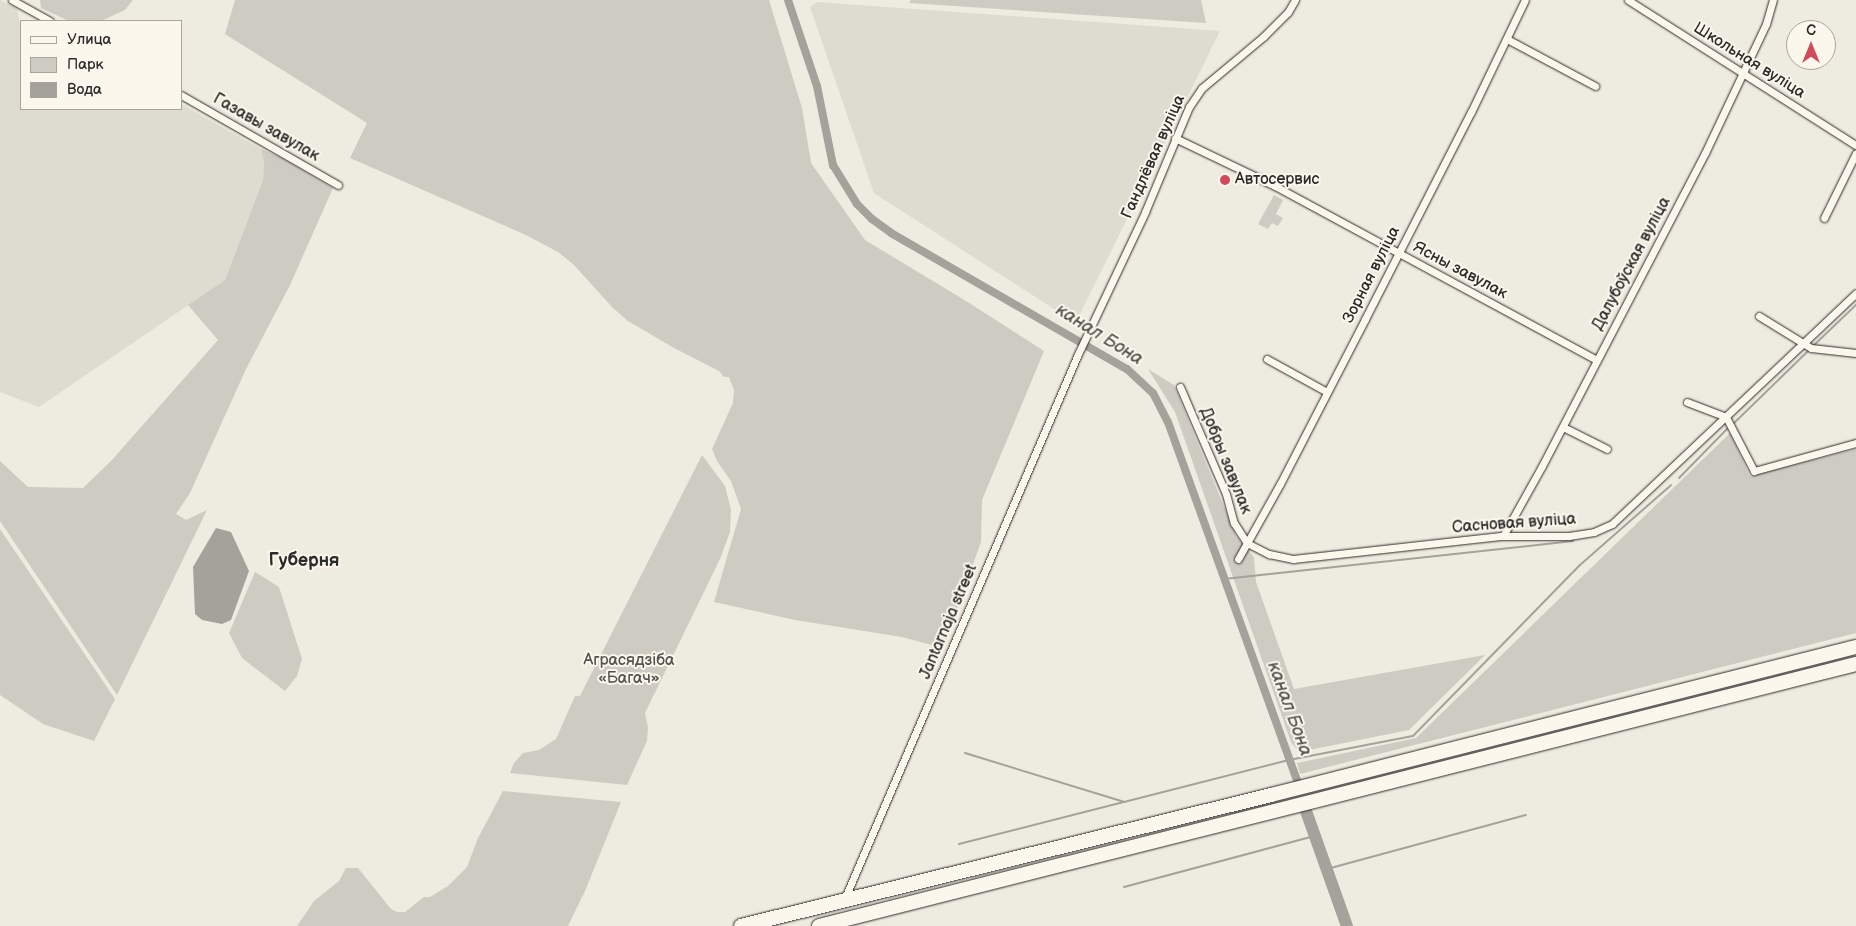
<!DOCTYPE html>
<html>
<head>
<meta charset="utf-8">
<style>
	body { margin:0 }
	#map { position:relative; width:1856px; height:926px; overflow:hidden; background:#eeebe0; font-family:"Balsamiq Sans",sans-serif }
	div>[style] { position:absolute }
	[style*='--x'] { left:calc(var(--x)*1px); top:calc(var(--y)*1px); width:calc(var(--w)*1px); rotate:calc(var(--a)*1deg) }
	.built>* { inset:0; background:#dedbd1 }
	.green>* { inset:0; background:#cecbc2 }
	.water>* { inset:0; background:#a4a29a }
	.stream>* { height:2px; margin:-1px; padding:0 1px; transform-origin:1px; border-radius:1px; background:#a4a29a }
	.canal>* { height:8px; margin:-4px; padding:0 4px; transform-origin:4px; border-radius:4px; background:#a4a29a }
	.river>* { height:12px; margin:-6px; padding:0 6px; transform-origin:6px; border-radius:6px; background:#a4a29a }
	.roads { filter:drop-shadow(0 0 1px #2b2b2b) drop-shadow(0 0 1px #2b2b2b) }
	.street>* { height:7px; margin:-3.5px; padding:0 3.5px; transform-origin:3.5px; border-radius:3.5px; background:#fbf7ec }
	.highway>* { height:14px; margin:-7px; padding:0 7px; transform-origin:7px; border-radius:7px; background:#fbf7ec }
	.dots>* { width:14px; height:14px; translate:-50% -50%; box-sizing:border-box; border:2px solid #fbf7ec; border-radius:50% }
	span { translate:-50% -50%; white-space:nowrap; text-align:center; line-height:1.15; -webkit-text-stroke:4px #fbf7ec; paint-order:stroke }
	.street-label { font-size:16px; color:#2b2b2b }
	.poi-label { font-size:16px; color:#2b2b2b }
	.left { translate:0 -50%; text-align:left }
	.park-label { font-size:16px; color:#545351 }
	.water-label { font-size:18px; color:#555552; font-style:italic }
	.neighbourhood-label { font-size:18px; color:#2b2b2b; font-weight:700 }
	.legend { position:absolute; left:20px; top:20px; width:162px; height:90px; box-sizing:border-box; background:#fbf7ec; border:1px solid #a8a59f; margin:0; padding:6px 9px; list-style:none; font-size:15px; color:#2b2b2b }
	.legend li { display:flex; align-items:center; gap:10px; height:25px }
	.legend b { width:25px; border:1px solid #a8a59f }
	.north { position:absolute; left:1786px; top:20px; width:50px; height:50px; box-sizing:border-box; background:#fbf7ec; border:1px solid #a8a59f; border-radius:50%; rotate:0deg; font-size:14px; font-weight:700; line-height:20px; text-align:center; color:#2b2b2b }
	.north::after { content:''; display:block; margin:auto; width:18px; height:22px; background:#d1495b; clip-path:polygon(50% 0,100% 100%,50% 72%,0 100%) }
</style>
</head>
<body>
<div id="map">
	<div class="built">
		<div style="clip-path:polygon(0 0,17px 9px,21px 31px,21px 109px,181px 109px,181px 104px,261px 149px,264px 162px,263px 180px,225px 280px,39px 407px,0 392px)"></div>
		<div style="clip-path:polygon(817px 2px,1220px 31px,1079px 316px,1068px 318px,874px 193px,810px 7px)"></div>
	</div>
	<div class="green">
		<div style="clip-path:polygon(40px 0,133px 0,125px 10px,101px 21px,69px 21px,41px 8px)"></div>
		<div style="clip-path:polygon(235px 0,769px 0,802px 108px,811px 163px,865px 240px,966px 301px,1044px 351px,982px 500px,981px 542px,943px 648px,902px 637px,795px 620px,714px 602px,741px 509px,731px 481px,717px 461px,712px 449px,733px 403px,734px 390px,729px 377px,724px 377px,719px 371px,674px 348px,628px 321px,613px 308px,573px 264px,558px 252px,526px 235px,350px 158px,367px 123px,225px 34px)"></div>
		<div style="clip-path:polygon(911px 0,1201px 0,1206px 23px,909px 3px)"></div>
		<div style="clip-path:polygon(261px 149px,282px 158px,333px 188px,290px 285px,246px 369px,190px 493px,176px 514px,186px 520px,207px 510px,117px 695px,0 521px,0 461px,28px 487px,83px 488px,111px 461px,218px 340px,188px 305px,225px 280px,263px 180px,264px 162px)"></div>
		<div style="clip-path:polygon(1274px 195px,1283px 200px,1276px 214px,1283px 218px,1278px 226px,1272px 223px,1268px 229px,1258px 224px)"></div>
		<div style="clip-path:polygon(1148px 369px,1174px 385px,1236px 536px,1254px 557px,1256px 582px,1294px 689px,1485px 655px,1409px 730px,1299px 752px,1291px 742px,1175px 412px)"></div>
		<div style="clip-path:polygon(1730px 433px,1750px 476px,1856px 449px,1856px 633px,1300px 774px,1297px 763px,1416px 738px)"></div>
		<div style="clip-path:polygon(702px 455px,725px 486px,731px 510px,730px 532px,720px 559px,645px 713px,648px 728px,647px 741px,627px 785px,510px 773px,514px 763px,523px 753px,539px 750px,556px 739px,575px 696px,580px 696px)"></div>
		<div style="clip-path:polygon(0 529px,115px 699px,94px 741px,43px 724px,0 695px)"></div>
		<div style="clip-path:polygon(255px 572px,279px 587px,302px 659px,297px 676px,285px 691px,242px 658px,229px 633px)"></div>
		<div style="clip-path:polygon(503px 791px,621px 802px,585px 891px,568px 926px,297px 926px,314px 901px,339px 881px,346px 868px,358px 868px,391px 909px,397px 912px,405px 912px,424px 897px,430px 897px,448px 886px,467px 867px,478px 838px)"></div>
	</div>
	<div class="water">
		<div style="clip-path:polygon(216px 528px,231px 532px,249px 571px,231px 620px,222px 624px,202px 620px,195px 614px,193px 567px)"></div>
	</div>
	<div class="stream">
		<div style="--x:1812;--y:347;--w:61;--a:-43.7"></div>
		<div style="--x:1732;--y:425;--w:107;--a:-44.2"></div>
		<div style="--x:1679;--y:478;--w:70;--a:-45.6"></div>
		<div style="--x:1224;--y:579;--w:351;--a:-6.2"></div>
		<div style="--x:965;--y:753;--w:166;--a:17.1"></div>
		<div style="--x:1124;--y:802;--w:170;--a:-14.3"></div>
		<div style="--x:1289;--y:760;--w:126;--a:-11"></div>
		<div style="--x:1413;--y:736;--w:239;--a:-45.7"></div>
		<div style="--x:1580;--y:565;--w:121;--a:-41.3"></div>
		<div style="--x:959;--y:844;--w:170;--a:-14.3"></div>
		<div style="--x:1327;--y:869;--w:206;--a:-15.2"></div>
		<div style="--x:1124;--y:887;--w:197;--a:-15"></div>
	</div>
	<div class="canal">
		<div style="--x:788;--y:0;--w:91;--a:71.4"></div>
		<div style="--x:817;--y:86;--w:81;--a:78.6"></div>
		<div style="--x:833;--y:165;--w:46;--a:58.4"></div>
		<div style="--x:857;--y:204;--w:21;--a:45"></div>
		<div style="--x:872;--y:219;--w:24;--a:36"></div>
		<div style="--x:891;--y:233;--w:272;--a:30"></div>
		<div style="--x:1127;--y:369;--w:35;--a:43"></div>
		<div style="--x:1153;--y:393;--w:33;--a:63"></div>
		<div style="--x:1168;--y:422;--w:385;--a:70.2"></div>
	</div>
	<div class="river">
		<div style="--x:1306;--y:811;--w:122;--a:70.4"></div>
	</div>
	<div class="roads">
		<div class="street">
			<div style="--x:12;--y:0;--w:43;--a:28.9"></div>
			<div style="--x:1628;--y:0;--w:270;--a:32.5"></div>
			<div style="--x:1507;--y:39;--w:100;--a:28.1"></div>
			<div style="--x:181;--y:95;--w:181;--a:29.8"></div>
			<div style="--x:1175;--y:138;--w:111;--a:25.6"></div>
			<div style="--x:1275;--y:186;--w:366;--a:28.4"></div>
			<div style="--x:1824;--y:218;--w:72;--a:-63.8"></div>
			<div style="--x:1759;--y:316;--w:61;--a:31.6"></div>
			<div style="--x:1811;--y:348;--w:45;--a:6.3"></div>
			<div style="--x:1267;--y:359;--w:68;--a:28.8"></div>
			<div style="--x:1180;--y:387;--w:116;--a:66.7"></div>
			<div style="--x:1226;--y:494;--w:30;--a:75"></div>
			<div style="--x:1234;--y:523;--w:24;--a:57"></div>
			<div style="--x:1247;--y:543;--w:25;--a:27"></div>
			<div style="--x:1269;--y:554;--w:25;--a:12"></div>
			<div style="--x:1293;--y:559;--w:211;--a:-6.3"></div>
			<div style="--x:1503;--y:536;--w:66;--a:0"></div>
			<div style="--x:1569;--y:536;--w:25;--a:-9"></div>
			<div style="--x:1594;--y:532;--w:20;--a:-24"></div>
			<div style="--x:1612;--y:524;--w:336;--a:-43.4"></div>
			<div style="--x:1687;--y:402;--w:42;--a:21"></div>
			<div style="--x:1726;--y:417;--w:61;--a:62.6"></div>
			<div style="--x:1754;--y:471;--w:106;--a:-15.4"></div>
			<div style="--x:1563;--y:427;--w:49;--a:26.6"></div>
			<div style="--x:1503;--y:536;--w:80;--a:-60.9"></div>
			<div style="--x:1542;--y:466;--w:353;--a:-62.5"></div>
			<div style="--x:1705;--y:153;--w:143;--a:-64.7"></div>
			<div style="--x:1766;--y:24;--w:25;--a:-74"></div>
			<div style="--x:1238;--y:559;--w:86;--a:-60.8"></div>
			<div style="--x:1280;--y:484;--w:186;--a:-62.7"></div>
			<div style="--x:1365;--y:319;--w:233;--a:-62.9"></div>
			<div style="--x:1471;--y:112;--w:124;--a:-64.3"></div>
			<div style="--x:844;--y:900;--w:594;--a:-66.8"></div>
			<div style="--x:1078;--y:354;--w:157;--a:-64.7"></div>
			<div style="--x:1145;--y:212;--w:114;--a:-67.3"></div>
			<div style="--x:1189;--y:107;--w:23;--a:-56"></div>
			<div style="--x:1202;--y:88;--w:80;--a:-39.9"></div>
			<div style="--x:1263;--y:37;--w:35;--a:-45"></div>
			<div style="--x:1288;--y:12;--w:14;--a:-60"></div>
		</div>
		<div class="highway">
			<div style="--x:741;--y:926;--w:546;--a:-13.88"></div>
			<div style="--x:1271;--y:795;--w:603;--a:-14.2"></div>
			<div style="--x:819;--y:926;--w:1070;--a:-14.18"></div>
		</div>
	</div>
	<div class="dots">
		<div style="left:1225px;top:180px;background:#d1495b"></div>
	</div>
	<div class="street-label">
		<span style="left:1749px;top:61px;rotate:32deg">Школьная вуліца</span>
		<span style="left:266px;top:128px;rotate:30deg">Газавы завулак</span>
		<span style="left:1154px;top:157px;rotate:-66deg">Гандлёвая вуліца</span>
		<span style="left:1632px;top:264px;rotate:-62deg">Далубоўская вуліца</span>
		<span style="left:1460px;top:271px;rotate:28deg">Ясны завулак</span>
		<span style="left:1372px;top:275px;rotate:-63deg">Зорная вуліца</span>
		<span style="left:1225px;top:461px;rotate:68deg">Добры завулак</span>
		<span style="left:1514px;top:524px;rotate:-4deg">Сасновая вуліца</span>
		<span style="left:949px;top:622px;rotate:-67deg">Jantarnaja street</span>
	</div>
	<div class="poi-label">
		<span class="left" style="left:1235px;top:180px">Автосервис</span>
	</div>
	<div class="park-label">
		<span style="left:629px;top:670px">Аграсядзіба<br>«Багач»</span>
	</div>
	<div class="water-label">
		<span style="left:1099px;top:335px;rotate:32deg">канал Бона</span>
		<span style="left:1289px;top:709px;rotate:70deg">канал Бона</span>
	</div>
	<div class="neighbourhood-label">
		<span style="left:304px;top:561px">Губерня</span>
	</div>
	<ul class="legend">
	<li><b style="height:6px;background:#fbf7ec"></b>Улица</li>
	<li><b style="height:14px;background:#cecbc2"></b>Парк</li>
	<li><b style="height:14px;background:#a4a29a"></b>Вода</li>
	</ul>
	<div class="north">С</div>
</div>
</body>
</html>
